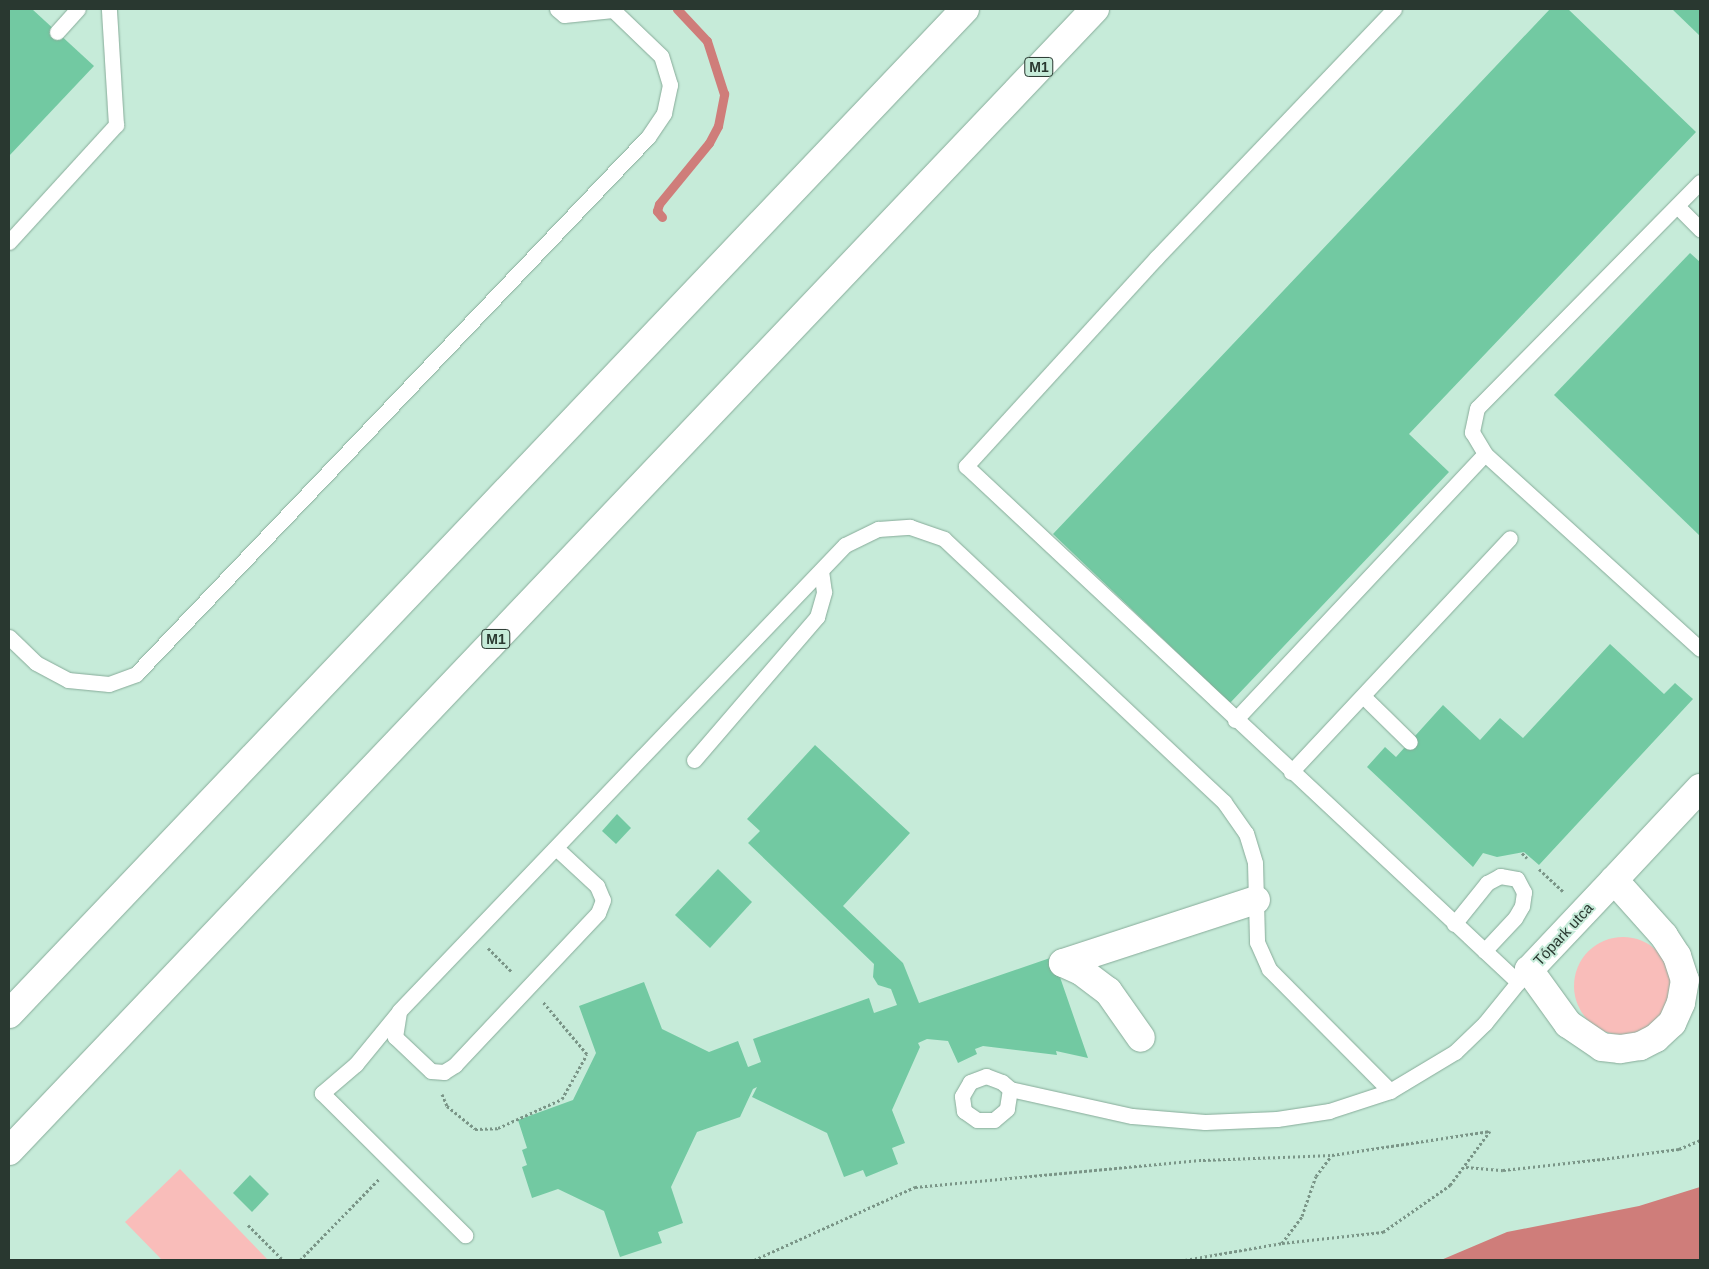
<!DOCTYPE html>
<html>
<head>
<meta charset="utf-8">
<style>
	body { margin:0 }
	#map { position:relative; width:1709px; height:1269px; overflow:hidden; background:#c6ebd9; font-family:Helvetica,sans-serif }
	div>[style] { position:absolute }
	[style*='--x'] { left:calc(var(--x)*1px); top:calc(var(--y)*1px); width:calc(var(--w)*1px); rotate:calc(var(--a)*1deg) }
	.green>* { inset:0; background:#f9bdba }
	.round { border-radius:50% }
	.water>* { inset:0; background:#cf7d7a }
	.stream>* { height:9px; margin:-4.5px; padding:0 4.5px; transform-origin:4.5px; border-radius:4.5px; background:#cf7d7a }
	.building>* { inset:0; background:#72c9a2 }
	.path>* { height:3px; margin-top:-1.5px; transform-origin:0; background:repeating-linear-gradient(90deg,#7a9587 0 2.5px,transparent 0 5px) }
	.roads { filter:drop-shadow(0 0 1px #87ab99) drop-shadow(0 0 1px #87ab99) }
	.service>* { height:15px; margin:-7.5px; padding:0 7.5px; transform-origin:7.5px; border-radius:7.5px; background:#fff }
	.minor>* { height:28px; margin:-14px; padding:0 14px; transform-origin:14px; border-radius:14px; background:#fff }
	.motorway>* { height:28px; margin:-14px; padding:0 14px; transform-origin:14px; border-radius:14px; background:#fff }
	span { translate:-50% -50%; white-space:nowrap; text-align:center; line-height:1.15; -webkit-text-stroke:4px #c6ebd9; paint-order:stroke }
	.shield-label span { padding:1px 4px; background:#c6ebd9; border:1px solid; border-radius:4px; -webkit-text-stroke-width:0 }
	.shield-label { font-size:14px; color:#293830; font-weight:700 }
	.street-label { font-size:15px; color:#293830 }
	.frame { position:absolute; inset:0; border:10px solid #293830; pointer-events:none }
</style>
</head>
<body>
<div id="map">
	<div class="green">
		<div class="round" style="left:1574px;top:937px;width:98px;height:98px"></div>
		<div style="clip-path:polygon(180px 1169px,268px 1260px,162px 1260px,125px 1222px)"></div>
	</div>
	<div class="water">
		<div style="clip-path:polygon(1700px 1187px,1700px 1260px,1441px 1260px,1507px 1232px,1639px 1206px)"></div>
	</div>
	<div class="stream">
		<div style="--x:662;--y:217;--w:8;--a:-130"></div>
		<div style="--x:657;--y:211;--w:7;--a:-74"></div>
		<div style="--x:659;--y:204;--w:79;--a:-50.7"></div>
		<div style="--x:709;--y:143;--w:19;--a:-62"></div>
		<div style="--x:718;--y:126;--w:33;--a:-79"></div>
		<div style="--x:724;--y:94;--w:56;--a:-107.8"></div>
		<div style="--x:707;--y:41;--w:44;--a:-133.2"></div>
	</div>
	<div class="building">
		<div style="clip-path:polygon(9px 9px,32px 9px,94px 66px,9px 156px)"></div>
		<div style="clip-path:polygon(1550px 9px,1568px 9px,1696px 132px,1409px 434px,1449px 472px,1230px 703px,1053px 534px)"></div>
		<div style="clip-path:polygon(1672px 9px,1700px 9px,1700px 36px)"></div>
		<div style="clip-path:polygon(1690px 253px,1700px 262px,1700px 536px,1554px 395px)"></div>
		<div style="clip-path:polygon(1610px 644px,1664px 694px,1675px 683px,1693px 699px,1539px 865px,1524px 852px,1497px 857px,1483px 853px,1473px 867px,1367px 767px,1385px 747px,1396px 757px,1443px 705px,1480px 740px,1500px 718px,1523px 738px)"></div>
		<div style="clip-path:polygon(815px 745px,910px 833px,843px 906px,903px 963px,919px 1003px,1053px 957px,1088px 1058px,1056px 1051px,1057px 1055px,983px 1046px,975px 1049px,977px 1054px,958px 1063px,948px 1041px,927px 1039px,918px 1043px,920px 1047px,892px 1110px,905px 1143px,892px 1148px,898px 1164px,866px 1177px,863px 1170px,844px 1177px,827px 1133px,752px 1097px,757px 1087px,753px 1089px,740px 1117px,697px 1132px,671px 1187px,683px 1223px,658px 1232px,662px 1243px,620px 1257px,604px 1211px,558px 1189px,532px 1198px,522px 1167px,527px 1165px,522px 1150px,527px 1148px,518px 1120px,573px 1100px,596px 1053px,579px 1006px,644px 982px,662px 1029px,709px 1052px,738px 1041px,748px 1067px,761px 1062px,753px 1039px,869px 998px,874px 1013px,897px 1005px,891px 989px,878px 985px,873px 977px,874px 964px,748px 843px,760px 831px,747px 819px)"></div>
		<div style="clip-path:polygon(617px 814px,631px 828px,616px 844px,602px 831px)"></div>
		<div style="clip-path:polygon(718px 869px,752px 902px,710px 948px,675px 915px)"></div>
		<div style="clip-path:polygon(250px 1175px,269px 1194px,252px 1212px,233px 1193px)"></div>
	</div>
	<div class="path">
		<div style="--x:1522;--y:853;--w:7;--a:45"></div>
		<div style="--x:1539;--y:869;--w:34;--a:43"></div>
		<div style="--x:488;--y:948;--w:34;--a:45"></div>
		<div style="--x:442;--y:1094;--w:13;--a:67"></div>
		<div style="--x:447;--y:1106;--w:36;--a:39"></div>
		<div style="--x:475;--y:1129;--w:23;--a:-2"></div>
		<div style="--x:498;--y:1128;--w:70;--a:-24.4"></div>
		<div style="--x:562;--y:1099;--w:51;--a:-60.9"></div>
		<div style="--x:587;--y:1054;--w:68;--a:-130.2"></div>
		<div style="--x:1466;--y:1167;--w:37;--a:5"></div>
		<div style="--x:1503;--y:1170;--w:100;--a:-6.3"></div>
		<div style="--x:1602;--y:1159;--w:78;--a:-7.4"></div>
		<div style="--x:1679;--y:1149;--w:23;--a:-23"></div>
		<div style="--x:248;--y:1225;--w:49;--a:45"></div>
		<div style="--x:1282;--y:1243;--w:34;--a:-53"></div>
		<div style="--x:1302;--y:1216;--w:42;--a:-70.7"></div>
		<div style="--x:1316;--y:1176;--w:25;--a:-53"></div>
		<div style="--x:300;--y:1260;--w:113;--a:-45.7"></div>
		<div style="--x:754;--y:1260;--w:177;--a:-24.4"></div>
		<div style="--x:915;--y:1187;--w:289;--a:-5.4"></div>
		<div style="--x:1203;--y:1160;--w:129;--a:-2.2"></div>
		<div style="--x:1332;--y:1155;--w:160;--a:-8.6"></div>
		<div style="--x:1185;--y:1260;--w:98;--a:-9.9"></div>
		<div style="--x:1282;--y:1243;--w:102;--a:-6.2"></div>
		<div style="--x:1383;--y:1232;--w:82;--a:-35"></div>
		<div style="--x:1450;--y:1185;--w:67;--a:-53.5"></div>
	</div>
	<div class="roads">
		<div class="service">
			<div style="--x:557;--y:9;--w:9;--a:41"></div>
			<div style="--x:564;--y:15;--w:49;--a:-5.8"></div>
			<div style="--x:1394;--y:9;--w:344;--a:133.7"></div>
			<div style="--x:1156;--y:258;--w:282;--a:132.4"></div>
			<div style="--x:966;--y:466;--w:756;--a:43.07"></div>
			<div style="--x:57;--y:32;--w:31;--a:-48"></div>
			<div style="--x:1700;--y:182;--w:317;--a:134.6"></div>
			<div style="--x:1477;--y:408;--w:25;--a:102"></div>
			<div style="--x:1472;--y:432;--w:26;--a:59"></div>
			<div style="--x:1485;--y:454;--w:290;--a:42.2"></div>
			<div style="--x:1677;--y:206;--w:33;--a:45"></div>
			<div style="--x:9;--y:242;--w:159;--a:-47.6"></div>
			<div style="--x:116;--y:125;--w:116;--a:-93.5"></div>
			<div style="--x:9;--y:637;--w:37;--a:44"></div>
			<div style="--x:36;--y:663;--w:36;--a:28"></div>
			<div style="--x:68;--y:680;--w:41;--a:5.6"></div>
			<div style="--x:109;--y:684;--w:29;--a:-20"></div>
			<div style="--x:136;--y:674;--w:742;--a:-46.37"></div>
			<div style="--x:648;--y:137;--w:29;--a:-56"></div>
			<div style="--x:664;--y:113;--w:29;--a:-78"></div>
			<div style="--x:670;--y:85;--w:30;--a:-107"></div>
			<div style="--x:661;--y:56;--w:68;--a:-136.2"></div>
			<div style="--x:1364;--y:697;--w:64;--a:44.4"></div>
			<div style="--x:1235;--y:720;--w:365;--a:-46.8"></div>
			<div style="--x:694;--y:760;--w:189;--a:-49.3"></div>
			<div style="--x:817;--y:617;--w:26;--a:-74"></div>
			<div style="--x:824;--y:592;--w:21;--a:-98"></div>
			<div style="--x:1291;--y:772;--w:320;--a:-46.9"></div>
			<div style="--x:556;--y:848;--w:56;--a:42.8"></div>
			<div style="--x:597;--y:886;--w:15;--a:67"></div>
			<div style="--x:603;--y:900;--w:14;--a:111"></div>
			<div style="--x:598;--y:913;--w:209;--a:133.3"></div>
			<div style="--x:455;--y:1065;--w:13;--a:148"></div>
			<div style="--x:444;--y:1072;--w:13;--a:-176"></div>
			<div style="--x:431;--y:1071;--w:50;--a:-136.6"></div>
			<div style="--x:395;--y:1037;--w:26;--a:-81"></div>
			<div style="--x:399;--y:1011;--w:645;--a:-46.26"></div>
			<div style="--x:845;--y:545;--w:37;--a:-26"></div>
			<div style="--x:878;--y:529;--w:32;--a:-4"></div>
			<div style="--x:910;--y:527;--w:36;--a:19"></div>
			<div style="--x:944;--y:539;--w:384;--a:43.2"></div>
			<div style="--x:1224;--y:802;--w:38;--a:55"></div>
			<div style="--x:1246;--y:833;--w:31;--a:73"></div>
			<div style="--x:1255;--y:863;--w:79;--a:88.5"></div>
			<div style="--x:1257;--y:942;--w:30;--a:66"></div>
			<div style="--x:1269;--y:969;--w:172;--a:45.2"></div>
			<div style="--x:1454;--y:924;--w:53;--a:-51.2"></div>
			<div style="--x:1487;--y:883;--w:15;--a:-28"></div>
			<div style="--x:1500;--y:876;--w:17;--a:10"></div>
			<div style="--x:1517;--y:879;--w:15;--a:62"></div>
			<div style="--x:1524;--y:892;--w:14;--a:98"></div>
			<div style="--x:1522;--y:906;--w:14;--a:120"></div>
			<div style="--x:1515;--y:918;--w:45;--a:133.2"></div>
			<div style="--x:397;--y:1014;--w:65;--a:129.4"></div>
			<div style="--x:356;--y:1064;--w:45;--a:139.5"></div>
			<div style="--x:322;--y:1093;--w:202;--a:44.8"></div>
			<div style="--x:1010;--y:1089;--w:20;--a:99"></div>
			<div style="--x:1007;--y:1109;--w:17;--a:140"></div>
			<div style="--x:994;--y:1120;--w:17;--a:180"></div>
			<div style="--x:977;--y:1120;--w:16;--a:-145"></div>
			<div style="--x:964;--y:1111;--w:15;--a:-98"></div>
			<div style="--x:962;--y:1096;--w:16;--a:-60"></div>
			<div style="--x:970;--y:1082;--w:17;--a:-21"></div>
			<div style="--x:986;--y:1076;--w:17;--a:21"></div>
			<div style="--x:1002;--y:1082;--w:11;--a:41"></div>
			<div style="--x:1010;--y:1089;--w:125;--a:12.5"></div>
			<div style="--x:1132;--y:1116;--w:73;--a:4.7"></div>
			<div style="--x:1205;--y:1122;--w:72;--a:-2.4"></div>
			<div style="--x:1277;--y:1119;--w:53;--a:-8.7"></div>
			<div style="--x:1329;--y:1111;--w:64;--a:-18.2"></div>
			<div style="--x:1390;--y:1091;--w:76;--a:-31"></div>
			<div style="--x:1455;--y:1052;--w:42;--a:-44"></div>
			<div style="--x:1485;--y:1023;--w:60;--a:-51"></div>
		</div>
		<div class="minor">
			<div style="--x:1614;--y:880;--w:75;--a:48.2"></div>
			<div style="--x:1664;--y:936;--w:24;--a:57"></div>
			<div style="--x:1677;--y:956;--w:25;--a:72"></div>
			<div style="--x:1685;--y:980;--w:23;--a:100"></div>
			<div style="--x:1681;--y:1003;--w:22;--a:114"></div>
			<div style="--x:1672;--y:1023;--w:22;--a:137"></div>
			<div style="--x:1656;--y:1038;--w:18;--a:153"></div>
			<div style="--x:1640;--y:1046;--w:20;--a:171"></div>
			<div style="--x:1620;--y:1049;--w:18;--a:-174"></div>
			<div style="--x:1602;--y:1047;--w:41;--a:-145.9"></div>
			<div style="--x:1568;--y:1024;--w:67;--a:-125.8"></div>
			<div style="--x:1529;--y:970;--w:124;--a:-46.6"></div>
			<div style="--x:1614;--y:880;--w:126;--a:-46.9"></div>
			<div style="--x:1063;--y:963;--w:203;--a:-18.1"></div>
			<div style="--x:1063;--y:963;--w:20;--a:24"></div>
			<div style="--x:1081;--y:971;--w:34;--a:37"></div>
			<div style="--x:1108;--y:991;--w:57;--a:54.9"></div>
		</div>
		<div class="motorway">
			<div style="--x:9;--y:1014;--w:1387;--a:-46.43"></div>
			<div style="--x:9;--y:1151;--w:1576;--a:-46.44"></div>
		</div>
	</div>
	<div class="shield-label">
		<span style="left:1039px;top:67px">M1</span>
		<span style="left:496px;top:639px">M1</span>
	</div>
	<div class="street-label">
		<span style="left:1563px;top:934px;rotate:-47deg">Tópark utca</span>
	</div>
	<div class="frame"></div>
</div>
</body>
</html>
